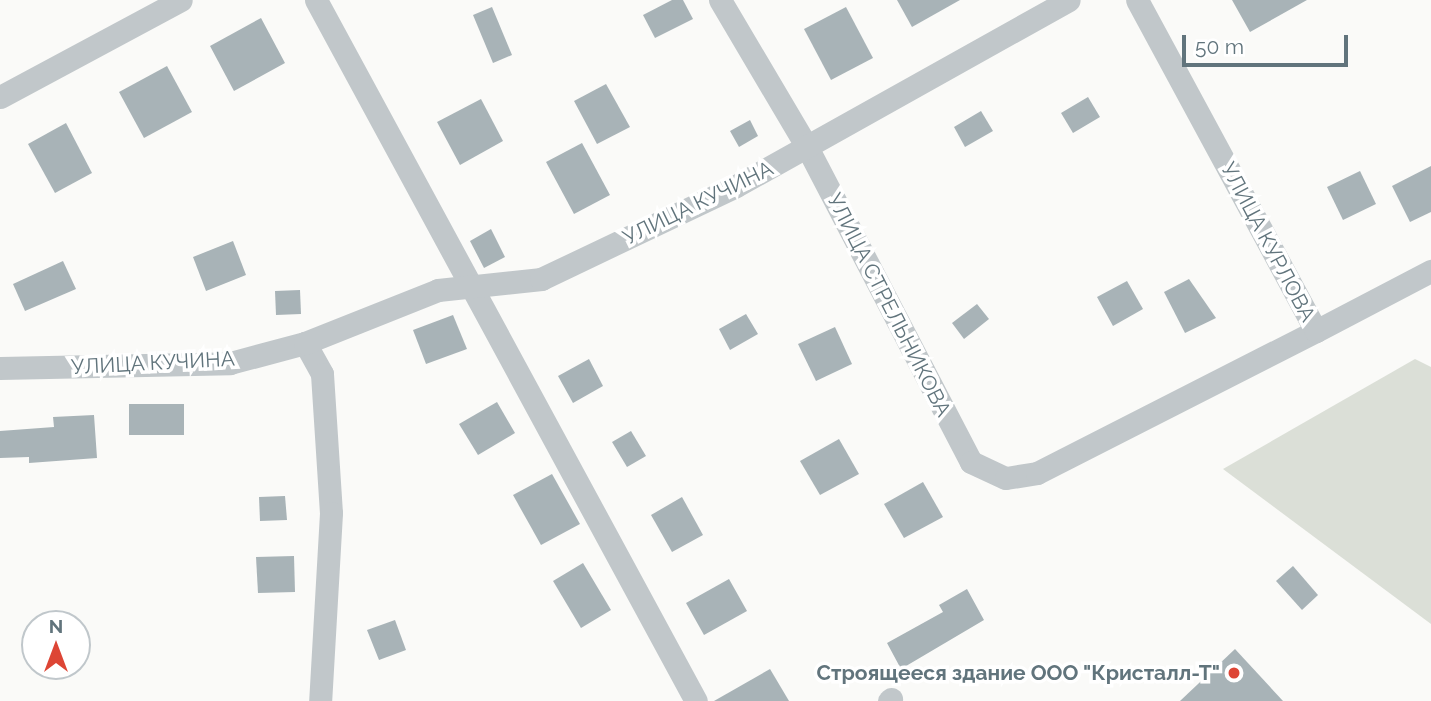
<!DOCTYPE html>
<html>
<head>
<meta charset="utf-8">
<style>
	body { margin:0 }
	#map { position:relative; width:1431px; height:701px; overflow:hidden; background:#fafaf8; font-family:Raleway,sans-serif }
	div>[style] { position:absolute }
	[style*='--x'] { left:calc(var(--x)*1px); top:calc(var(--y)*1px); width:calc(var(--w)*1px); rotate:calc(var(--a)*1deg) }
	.green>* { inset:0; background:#dbdfd7 }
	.building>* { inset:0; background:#a8b3b7 }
	.minor>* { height:23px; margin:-11.5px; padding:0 11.5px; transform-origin:11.5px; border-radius:11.5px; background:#c1c7ca }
	.dots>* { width:19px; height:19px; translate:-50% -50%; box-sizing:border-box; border:4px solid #fff; border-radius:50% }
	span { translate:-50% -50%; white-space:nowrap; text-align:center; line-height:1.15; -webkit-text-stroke:7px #fff; paint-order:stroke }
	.street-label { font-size:21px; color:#61747c }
	.poi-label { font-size:21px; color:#61747c; font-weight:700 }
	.right { translate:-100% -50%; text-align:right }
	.north { position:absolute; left:21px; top:610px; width:70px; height:70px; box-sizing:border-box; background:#fff; border:2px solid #c0c7cb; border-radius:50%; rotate:0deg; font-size:19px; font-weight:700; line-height:28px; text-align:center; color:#61747c }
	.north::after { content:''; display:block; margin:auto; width:24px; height:32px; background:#dd4535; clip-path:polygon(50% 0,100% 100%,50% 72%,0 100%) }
	.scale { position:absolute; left:1182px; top:35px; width:166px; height:32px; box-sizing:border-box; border:4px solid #61747c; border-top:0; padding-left:9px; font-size:21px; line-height:24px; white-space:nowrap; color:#61747c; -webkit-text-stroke:5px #fff; paint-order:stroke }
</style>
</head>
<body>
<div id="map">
	<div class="green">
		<div style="clip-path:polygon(1415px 359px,1431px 367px,1431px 624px,1223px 469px)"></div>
	</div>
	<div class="building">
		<div style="clip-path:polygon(672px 0,683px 0,693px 19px,655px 38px,643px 15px)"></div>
		<div style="clip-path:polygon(897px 0,960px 0,912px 27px)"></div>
		<div style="clip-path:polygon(1232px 0,1307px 0,1250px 32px)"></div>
		<div style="clip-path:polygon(492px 7px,512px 55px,493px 63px,473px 15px)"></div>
		<div style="clip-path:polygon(846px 7px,873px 58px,831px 80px,804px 29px)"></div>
		<div style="clip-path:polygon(261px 18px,285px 63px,234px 91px,210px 46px)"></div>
		<div style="clip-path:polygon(167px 66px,192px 112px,144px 138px,119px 92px)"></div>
		<div style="clip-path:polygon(606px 84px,630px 127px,597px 144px,574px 101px)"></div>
		<div style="clip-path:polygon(1088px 97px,1100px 117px,1073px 133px,1061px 113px)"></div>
		<div style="clip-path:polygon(481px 99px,503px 141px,460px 165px,437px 122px)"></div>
		<div style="clip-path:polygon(981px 111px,993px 131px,965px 147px,954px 127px)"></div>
		<div style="clip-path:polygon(750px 120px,758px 136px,739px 147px,730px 131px)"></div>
		<div style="clip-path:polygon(66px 123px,92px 173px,55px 193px,28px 144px)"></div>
		<div style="clip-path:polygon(582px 143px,610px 195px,574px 214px,546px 162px)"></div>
		<div style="clip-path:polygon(1431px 166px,1431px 212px,1410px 222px,1392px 186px)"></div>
		<div style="clip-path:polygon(1360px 171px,1376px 204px,1343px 220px,1327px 187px)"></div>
		<div style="clip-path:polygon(491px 229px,505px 257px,484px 268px,470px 241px)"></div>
		<div style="clip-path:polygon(233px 241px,246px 275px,206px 291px,193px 257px)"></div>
		<div style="clip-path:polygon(63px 261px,76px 289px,25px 311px,13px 284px)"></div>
		<div style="clip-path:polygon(1189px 279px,1216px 318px,1185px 333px,1164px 292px)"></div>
		<div style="clip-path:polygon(1127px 281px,1143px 309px,1113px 326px,1097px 297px)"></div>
		<div style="clip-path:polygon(300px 290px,301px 314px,276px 315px,275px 291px)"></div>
		<div style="clip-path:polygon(977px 304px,989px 319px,964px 339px,952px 323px)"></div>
		<div style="clip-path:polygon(746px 314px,758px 334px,730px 350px,719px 329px)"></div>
		<div style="clip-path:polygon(453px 315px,467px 349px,426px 364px,413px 330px)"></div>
		<div style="clip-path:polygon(835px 327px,852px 364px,816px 381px,798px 344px)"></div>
		<div style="clip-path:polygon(589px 359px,603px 386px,573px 403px,558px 376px)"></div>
		<div style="clip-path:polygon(497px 402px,515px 433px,478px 455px,459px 424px)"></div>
		<div style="clip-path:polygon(129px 404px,184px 404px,184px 435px,129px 435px)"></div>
		<div style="clip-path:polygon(94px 415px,97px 458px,29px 463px,29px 457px,0 458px,0 431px,54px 427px,53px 417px)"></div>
		<div style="clip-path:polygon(631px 431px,646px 456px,627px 467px,612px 442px)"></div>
		<div style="clip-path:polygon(839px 439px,859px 474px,820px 495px,800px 461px)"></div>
		<div style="clip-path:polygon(552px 474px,580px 524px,541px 545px,513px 495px)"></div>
		<div style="clip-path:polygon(923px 482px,943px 517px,904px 538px,884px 504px)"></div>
		<div style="clip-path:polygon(285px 496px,287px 520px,260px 521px,259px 497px)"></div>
		<div style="clip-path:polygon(682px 497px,703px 535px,672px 552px,651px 515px)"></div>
		<div style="clip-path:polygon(294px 556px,295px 592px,258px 593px,256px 557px)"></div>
		<div style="clip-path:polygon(583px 563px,611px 610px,581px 628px,553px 581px)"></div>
		<div style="clip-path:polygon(1293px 566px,1318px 595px,1302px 610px,1276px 581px)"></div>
		<div style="clip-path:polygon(729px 579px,747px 611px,704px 635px,686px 603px)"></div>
		<div style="clip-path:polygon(967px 589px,984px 620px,901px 669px,887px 643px,943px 612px,939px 605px)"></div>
		<div style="clip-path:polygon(395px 620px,406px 650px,379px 660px,367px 630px)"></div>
		<div style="clip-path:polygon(1235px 649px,1283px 701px,1180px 701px)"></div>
		<div style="clip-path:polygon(770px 669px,789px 701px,714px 701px)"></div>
	</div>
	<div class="minor">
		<div style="--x:316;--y:0;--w:797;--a:61.54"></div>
		<div style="--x:720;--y:0;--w:171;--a:59.4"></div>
		<div style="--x:807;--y:147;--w:355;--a:62.5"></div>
		<div style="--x:971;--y:462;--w:38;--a:25"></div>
		<div style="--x:1006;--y:478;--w:31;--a:-9"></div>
		<div style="--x:1037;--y:473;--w:313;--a:-27"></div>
		<div style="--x:1316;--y:331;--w:376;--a:-118.4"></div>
		<div style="--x:0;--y:97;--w:205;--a:-28.2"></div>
		<div style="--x:1316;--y:331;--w:130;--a:-27.6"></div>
		<div style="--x:305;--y:343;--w:35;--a:61"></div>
		<div style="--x:322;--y:374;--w:139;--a:86.3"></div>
		<div style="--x:331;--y:513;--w:188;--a:93.3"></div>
		<div style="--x:0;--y:368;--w:230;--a:-1.2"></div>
		<div style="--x:230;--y:363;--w:78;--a:-14.9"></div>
		<div style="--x:305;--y:343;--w:143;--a:-21.7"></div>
		<div style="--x:438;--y:290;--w:104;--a:-6.1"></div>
		<div style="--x:541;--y:279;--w:216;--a:-25.5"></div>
		<div style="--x:736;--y:186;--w:381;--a:-29.2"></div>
		<div style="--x:889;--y:701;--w:3;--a:-45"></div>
	</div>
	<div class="dots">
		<div style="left:1234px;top:673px;background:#dd4535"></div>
	</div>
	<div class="street-label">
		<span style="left:698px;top:203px;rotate:-26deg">УЛИЦА КУЧИНА</span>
		<span style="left:1268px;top:242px;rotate:62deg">УЛИЦА КУРЛОВА</span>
		<span style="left:889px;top:305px;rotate:63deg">УЛИЦА СТРЕЛЬНИКОВА</span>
		<span style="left:153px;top:363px;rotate:-3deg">УЛИЦА КУЧИНА</span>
	</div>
	<div class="poi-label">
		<span class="right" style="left:1220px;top:673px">Строящееся здание ООО "Кристалл-Т"</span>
	</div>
	<div class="north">N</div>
	<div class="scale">50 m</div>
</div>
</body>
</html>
